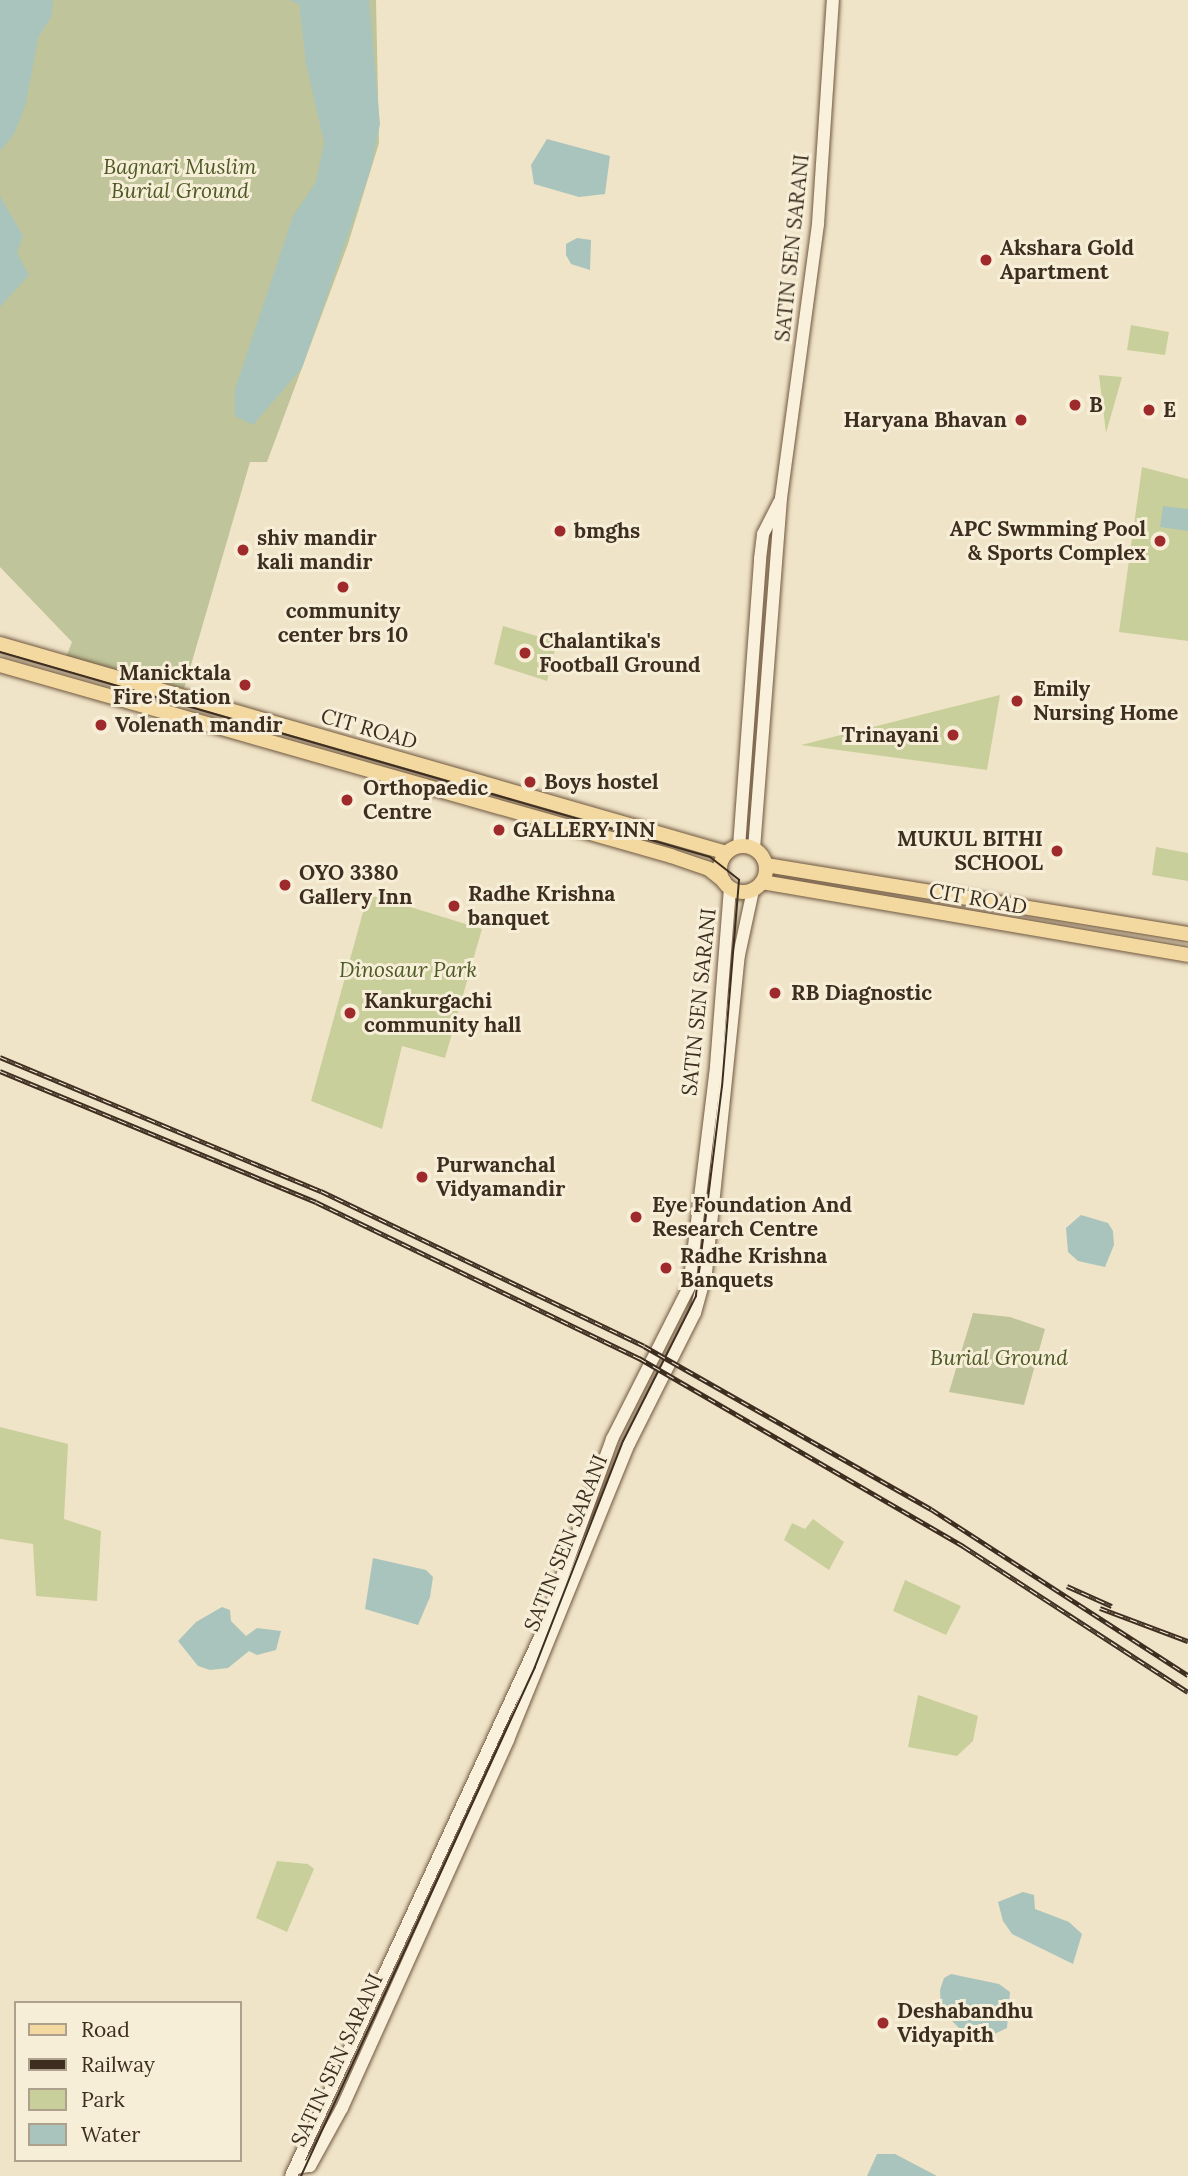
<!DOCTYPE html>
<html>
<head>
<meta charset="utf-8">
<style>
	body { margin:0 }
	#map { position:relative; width:1188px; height:2176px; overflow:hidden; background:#f0e4c8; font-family:Lora,serif }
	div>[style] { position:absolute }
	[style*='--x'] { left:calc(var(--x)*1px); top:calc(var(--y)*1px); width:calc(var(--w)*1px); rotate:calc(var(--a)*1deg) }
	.green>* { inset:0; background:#c9cf9b }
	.cemetery>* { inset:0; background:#bfc49a }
	.water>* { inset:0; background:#a9c4bc }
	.roads { filter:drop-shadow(0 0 2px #6f573f) drop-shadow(0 0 2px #6f573f) }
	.secondary>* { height:12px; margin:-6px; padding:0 6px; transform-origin:6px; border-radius:6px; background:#faf1dc }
	.primary>* { height:14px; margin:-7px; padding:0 7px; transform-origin:7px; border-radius:7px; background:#f3d9a0 }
	.primary>.ring { margin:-7px; padding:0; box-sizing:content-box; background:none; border:14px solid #f3d9a0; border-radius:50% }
	.tram>* { height:2px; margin:-1px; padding:0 1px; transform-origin:1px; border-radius:1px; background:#3d2e20 }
	.rail>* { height:5px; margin-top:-2.5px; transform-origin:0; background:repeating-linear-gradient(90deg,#f7eed8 0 8px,#3d2e20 0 16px); box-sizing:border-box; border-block:2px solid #3d2e20 }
	.dots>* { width:19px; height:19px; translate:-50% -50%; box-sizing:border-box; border:4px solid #f7eed8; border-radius:50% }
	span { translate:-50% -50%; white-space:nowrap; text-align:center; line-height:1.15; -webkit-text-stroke:6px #f7eed8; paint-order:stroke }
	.park-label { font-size:21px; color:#4d5a26; font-style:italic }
	.street-label { font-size:21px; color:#3d2e20 }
	.poi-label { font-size:21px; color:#3d2e20; font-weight:700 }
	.left { translate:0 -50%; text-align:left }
	.right { translate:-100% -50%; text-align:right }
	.legend { position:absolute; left:14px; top:2001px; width:228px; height:161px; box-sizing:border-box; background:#f7eed8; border:2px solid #ada18e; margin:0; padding:9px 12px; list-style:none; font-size:21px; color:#3d2e20 }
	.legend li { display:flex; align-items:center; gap:14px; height:35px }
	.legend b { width:35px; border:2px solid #ada18e }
</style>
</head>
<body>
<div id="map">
	<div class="green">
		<div style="clip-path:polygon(1131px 325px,1169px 332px,1165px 355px,1127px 350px)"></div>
		<div style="clip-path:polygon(1099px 375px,1122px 377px,1106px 433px)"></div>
		<div style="clip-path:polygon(1142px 467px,1188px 479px,1188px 641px,1119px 632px)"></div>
		<div style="clip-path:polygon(503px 626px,557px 642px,547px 681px,494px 664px)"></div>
		<div style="clip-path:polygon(1000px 695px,987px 770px,801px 745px)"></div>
		<div style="clip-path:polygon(1156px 847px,1188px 853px,1188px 881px,1152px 875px)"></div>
		<div style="clip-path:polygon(368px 894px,482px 929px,445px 1058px,402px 1046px,382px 1129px,311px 1101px)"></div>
		<div style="clip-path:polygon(0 1427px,68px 1444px,64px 1519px,101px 1531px,97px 1601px,36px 1596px,33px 1544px,0 1539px)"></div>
		<div style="clip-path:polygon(813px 1519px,844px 1542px,829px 1570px,784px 1540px,792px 1523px,805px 1529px)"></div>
		<div style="clip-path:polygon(905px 1580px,961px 1606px,946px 1635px,893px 1611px)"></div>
		<div style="clip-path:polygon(918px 1695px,978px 1716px,973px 1741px,957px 1756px,908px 1747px)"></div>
		<div style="clip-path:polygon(277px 1861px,308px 1864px,314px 1869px,287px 1932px,256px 1918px)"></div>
	</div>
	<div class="cemetery">
		<div style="clip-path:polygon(0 0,376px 0,379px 143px,348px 244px,267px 462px,250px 462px,184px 689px,66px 657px,72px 642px,0 567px)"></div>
		<div style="clip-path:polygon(973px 1313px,1010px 1317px,1045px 1329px,1024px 1405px,949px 1392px)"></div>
	</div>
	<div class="water">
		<div style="clip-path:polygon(0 0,53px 0,51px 17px,38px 38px,26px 103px,14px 134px,0 151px)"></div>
		<div style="clip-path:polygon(289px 0,369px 0,380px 124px,370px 171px,302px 368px,253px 425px,235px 416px,235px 389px,293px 216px,316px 182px,324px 142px,306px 64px,299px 4px)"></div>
		<div style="clip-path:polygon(547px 139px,610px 156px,605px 194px,579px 197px,534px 184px,531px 165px)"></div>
		<div style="clip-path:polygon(0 196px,23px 236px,17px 253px,29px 275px,0 307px)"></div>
		<div style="clip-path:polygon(577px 238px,591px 240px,590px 270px,571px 264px,566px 255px,566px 244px)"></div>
		<div style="clip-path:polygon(1163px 506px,1188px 509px,1188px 531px,1160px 527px)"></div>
		<div style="clip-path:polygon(1081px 1215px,1108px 1223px,1113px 1231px,1114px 1245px,1105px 1267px,1078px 1261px,1068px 1252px,1066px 1228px)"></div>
		<div style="clip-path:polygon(373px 1558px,426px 1570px,433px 1577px,430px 1597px,418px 1625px,365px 1609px)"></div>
		<div style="clip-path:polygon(222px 1607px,230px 1610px,231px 1621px,246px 1636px,257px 1628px,281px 1631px,276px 1650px,257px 1655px,249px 1651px,228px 1668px,210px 1670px,198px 1666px,178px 1641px,196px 1622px)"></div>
		<div style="clip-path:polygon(1023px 1892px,1034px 1895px,1035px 1909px,1069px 1922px,1082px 1934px,1073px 1964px,1012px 1934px,1003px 1921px,998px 1902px)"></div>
		<div style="clip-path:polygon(951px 1974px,999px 1984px,1010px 1992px,1007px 2028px,988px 2037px,973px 2036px,959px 2028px,941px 2010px,940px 1990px,944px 1978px)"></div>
		<div style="clip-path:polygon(877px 2154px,895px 2154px,937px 2176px,867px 2176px)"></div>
	</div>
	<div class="roads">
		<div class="secondary">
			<div style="--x:739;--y:847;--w:289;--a:-85.8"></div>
			<div style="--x:760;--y:559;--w:25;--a:-83"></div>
			<div style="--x:763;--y:534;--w:36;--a:-63"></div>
			<div style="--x:754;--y:849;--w:352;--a:-85.6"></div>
			<div style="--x:781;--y:498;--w:276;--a:-82.3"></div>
			<div style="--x:818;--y:224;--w:225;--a:-86.2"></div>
			<div style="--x:295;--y:2168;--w:15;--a:-8"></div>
			<div style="--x:310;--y:2166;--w:66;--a:-61.1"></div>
			<div style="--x:342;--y:2108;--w:404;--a:-65.7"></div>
			<div style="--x:508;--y:1740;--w:320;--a:-67.8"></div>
			<div style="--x:629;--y:1444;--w:147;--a:-63.3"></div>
			<div style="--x:695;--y:1313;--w:41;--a:-74.6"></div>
			<div style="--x:706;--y:1273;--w:320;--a:-84.1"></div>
			<div style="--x:739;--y:955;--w:66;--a:-77.8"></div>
			<div style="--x:291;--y:2176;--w:594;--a:-65.2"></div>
			<div style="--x:540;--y:1637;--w:211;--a:-70"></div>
			<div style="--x:612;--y:1439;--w:170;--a:-63.1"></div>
			<div style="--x:689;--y:1287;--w:223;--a:-83"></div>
			<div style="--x:716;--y:1066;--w:179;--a:-85.5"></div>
		</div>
		<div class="primary">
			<div style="--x:0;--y:644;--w:756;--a:16.04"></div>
			<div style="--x:0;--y:665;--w:698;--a:15.89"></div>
			<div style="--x:671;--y:856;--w:40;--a:18.9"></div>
			<div style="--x:709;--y:869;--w:19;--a:39"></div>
			<div class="ring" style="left:720px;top:846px;width:32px;height:32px"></div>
			<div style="--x:766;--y:865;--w:428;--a:9.3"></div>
			<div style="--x:762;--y:882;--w:432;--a:9.7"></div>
		</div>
	</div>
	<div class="tram">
		<div style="--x:0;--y:652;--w:739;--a:16.11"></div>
		<div style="--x:710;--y:857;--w:37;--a:38"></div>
		<div style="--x:739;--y:880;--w:207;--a:94.7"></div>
		<div style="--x:722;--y:1086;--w:212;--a:97.1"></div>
		<div style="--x:696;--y:1296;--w:162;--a:116.7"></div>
		<div style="--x:623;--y:1441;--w:243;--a:111.3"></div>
		<div style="--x:535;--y:1667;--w:560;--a:114.69"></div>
	</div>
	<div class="rail">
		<div style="--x:0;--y:1057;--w:348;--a:22.7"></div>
		<div style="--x:321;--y:1191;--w:358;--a:25.6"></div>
		<div style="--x:644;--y:1346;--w:330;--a:29.6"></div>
		<div style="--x:931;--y:1509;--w:306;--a:32.9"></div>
		<div style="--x:0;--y:1071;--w:342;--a:22.5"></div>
		<div style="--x:316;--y:1202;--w:359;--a:25.8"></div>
		<div style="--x:639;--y:1358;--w:375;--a:30.1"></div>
		<div style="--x:963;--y:1546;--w:268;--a:33"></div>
		<div style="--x:1067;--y:1586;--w:49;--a:24"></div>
		<div style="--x:1100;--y:1608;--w:94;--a:20.6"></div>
	</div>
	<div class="dots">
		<div style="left:986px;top:260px;background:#9e2a2b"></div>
		<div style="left:1075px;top:405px;background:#9e2a2b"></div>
		<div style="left:1149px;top:410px;background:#9e2a2b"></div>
		<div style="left:1021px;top:420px;background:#9e2a2b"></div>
		<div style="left:560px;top:531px;background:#9e2a2b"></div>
		<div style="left:1160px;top:541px;background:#9e2a2b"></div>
		<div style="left:243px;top:550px;background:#9e2a2b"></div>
		<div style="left:343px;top:587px;background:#9e2a2b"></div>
		<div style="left:525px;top:653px;background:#9e2a2b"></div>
		<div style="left:245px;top:685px;background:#9e2a2b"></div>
		<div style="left:1017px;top:701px;background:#9e2a2b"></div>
		<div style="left:101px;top:725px;background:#9e2a2b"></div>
		<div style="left:953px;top:735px;background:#9e2a2b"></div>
		<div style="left:530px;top:782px;background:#9e2a2b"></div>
		<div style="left:347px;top:800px;background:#9e2a2b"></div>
		<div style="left:499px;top:830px;background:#9e2a2b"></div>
		<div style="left:1057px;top:851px;background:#9e2a2b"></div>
		<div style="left:285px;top:885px;background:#9e2a2b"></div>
		<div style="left:454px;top:906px;background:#9e2a2b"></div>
		<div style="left:775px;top:993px;background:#9e2a2b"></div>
		<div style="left:350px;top:1013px;background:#9e2a2b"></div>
		<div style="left:422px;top:1177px;background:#9e2a2b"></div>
		<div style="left:636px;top:1217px;background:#9e2a2b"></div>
		<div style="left:666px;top:1268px;background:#9e2a2b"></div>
		<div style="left:883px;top:2023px;background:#9e2a2b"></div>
	</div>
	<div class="park-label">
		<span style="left:180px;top:179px">Bagnari Muslim<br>Burial Ground</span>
		<span style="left:408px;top:970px">Dinosaur Park</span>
		<span style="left:999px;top:1358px">Burial Ground</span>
	</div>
	<div class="street-label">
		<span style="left:792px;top:248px;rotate:-84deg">SATIN SEN SARANI</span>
		<span style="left:369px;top:729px;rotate:16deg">CIT ROAD</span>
		<span style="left:978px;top:899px;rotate:10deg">CIT ROAD</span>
		<span style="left:699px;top:1002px;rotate:-84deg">SATIN SEN SARANI</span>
		<span style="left:566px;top:1543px;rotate:-68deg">SATIN SEN SARANI</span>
		<span style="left:337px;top:2060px;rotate:-65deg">SATIN SEN SARANI</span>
	</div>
	<div class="poi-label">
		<span class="left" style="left:1000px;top:260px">Akshara Gold<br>Apartment</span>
		<span class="left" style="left:1089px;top:405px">B</span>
		<span class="left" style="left:1163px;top:410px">E</span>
		<span class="right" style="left:1007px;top:420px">Haryana Bhavan</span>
		<span class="right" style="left:1146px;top:541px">APC Swmming Pool<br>&amp; Sports Complex</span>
		<span class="left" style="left:574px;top:531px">bmghs</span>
		<span class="left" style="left:257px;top:550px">shiv mandir<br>kali mandir</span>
		<span style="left:343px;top:623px">community<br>center brs 10</span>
		<span class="left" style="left:539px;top:653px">Chalantika's<br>Football Ground</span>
		<span class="right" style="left:231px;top:685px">Manicktala<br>Fire Station</span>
		<span class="left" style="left:1033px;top:701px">Emily<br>Nursing Home</span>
		<span class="left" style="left:115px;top:725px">Volenath mandir</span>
		<span class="right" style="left:939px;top:735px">Trinayani</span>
		<span class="left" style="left:544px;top:782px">Boys hostel</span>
		<span class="left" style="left:363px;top:800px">Orthopaedic<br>Centre</span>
		<span class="left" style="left:513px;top:830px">GALLERY INN</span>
		<span class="right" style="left:1043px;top:851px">MUKUL BITHI<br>SCHOOL</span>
		<span class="left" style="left:299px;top:885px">OYO 3380<br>Gallery Inn</span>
		<span class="left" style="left:468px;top:906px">Radhe Krishna<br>banquet</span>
		<span class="left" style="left:791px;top:993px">RB Diagnostic</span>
		<span class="left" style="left:364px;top:1013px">Kankurgachi<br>community hall</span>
		<span class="left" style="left:436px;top:1177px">Purwanchal<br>Vidyamandir</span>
		<span class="left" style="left:652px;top:1217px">Eye Foundation And<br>Research Centre</span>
		<span class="left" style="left:680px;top:1268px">Radhe Krishna<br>Banquets</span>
		<span class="left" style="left:897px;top:2023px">Deshabandhu<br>Vidyapith</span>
	</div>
	<ul class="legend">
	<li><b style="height:9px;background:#f3d9a0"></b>Road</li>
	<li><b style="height:9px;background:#3d2e20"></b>Railway</li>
	<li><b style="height:19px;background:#c9cf9b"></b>Park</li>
	<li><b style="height:19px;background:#a9c4bc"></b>Water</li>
	</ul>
</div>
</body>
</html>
